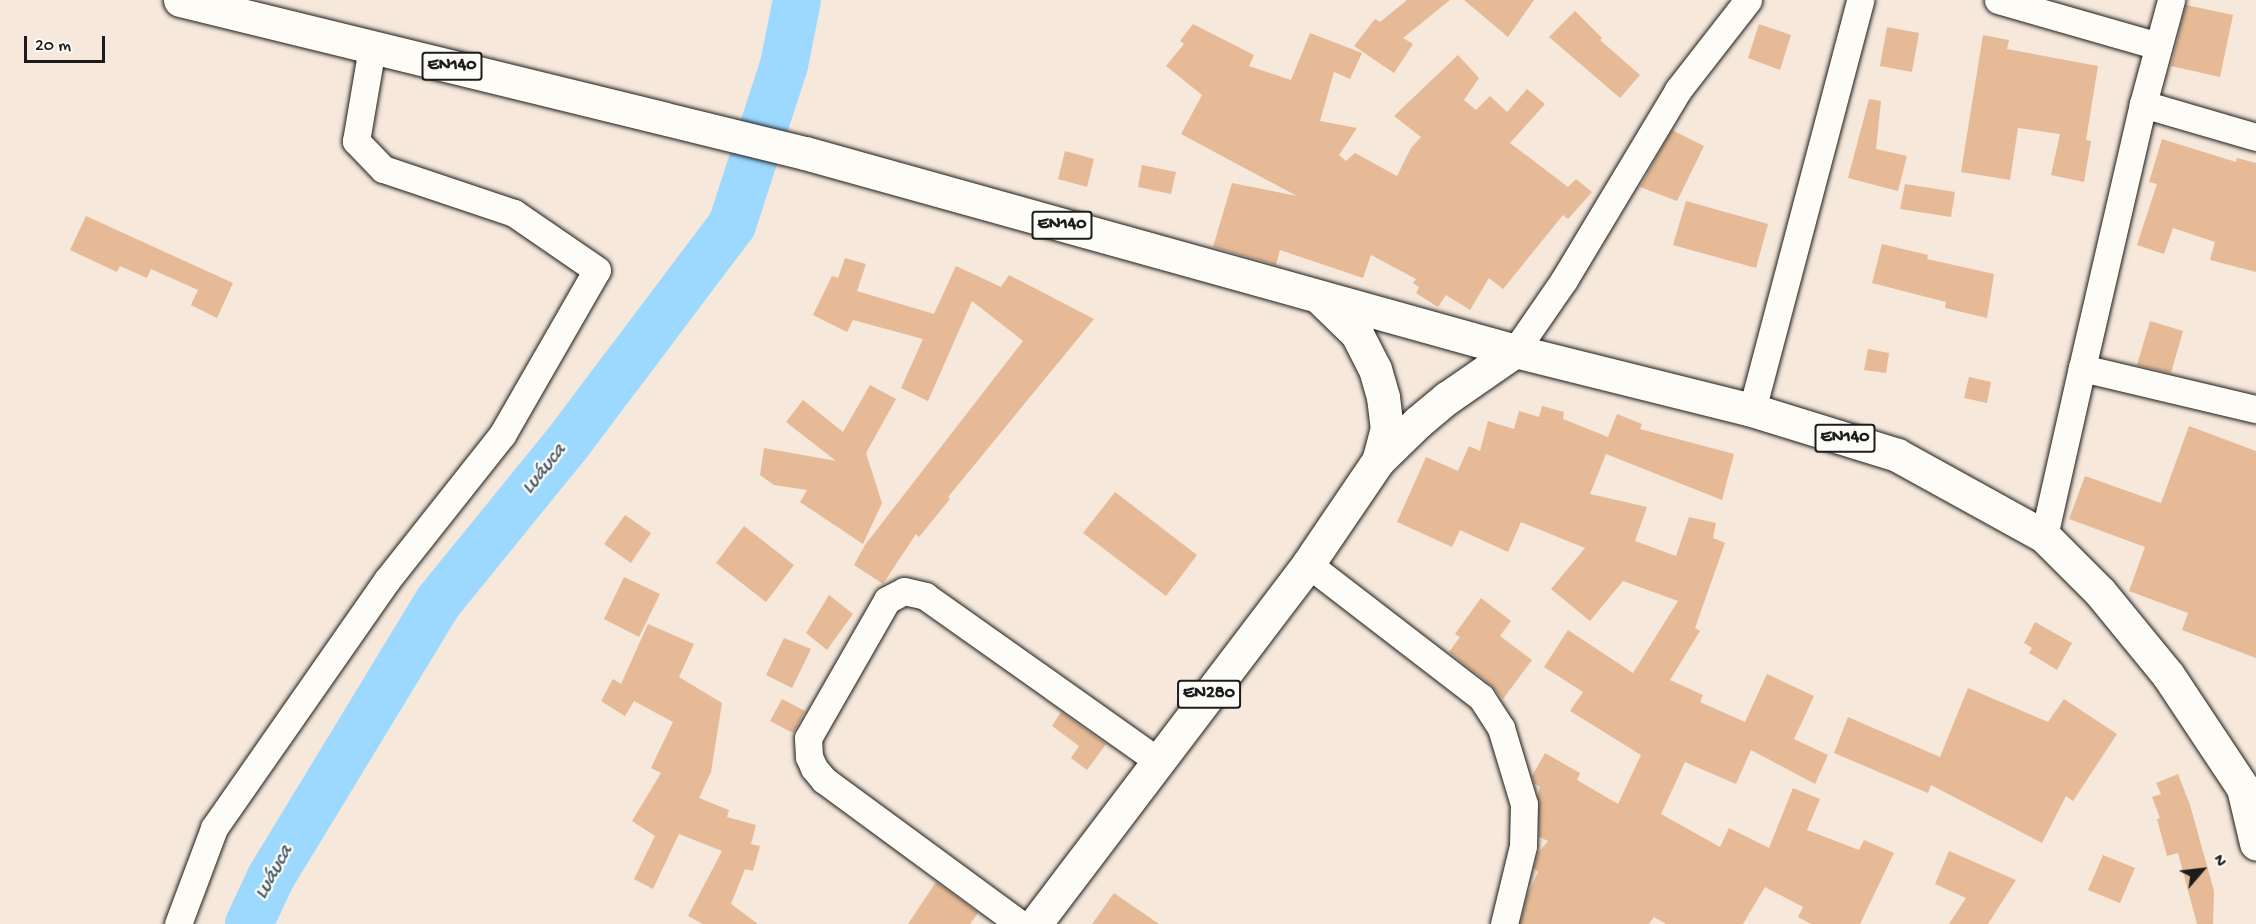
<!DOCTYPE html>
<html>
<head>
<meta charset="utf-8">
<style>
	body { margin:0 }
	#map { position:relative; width:2256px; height:924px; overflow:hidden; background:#f6e8da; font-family:"Gochi Hand",sans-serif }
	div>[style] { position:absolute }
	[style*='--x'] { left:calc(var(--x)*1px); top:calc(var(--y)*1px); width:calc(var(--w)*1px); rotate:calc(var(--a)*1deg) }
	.river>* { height:48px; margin:-24px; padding:0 24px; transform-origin:24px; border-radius:24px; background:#9dd9fe }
	.building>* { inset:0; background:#e6ba96 }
	.roads { filter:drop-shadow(0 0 2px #1c1c1c) drop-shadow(0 0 2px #1c1c1c) }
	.street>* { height:27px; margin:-13.5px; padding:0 13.5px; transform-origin:13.5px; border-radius:13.5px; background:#fdfcf7 }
	.primary>* { height:33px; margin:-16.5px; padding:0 16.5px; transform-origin:16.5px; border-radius:16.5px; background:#fdfcf7 }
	span { translate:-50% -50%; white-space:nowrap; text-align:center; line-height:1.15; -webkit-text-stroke:4.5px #fdfcf7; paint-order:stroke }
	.shield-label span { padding:2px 4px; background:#fdfcf7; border:2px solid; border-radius:4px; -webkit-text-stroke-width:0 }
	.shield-label { font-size:18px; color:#1c1c1c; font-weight:700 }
	.water-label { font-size:21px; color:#495e6b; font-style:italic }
	.north { position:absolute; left:2172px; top:840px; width:60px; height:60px; -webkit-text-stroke:4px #fdfcf7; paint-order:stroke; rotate:62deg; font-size:16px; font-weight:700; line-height:24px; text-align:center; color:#1c1c1c }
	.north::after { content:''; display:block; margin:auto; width:21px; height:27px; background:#1c1c1c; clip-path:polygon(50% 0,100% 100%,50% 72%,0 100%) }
	.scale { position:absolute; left:24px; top:36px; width:81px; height:27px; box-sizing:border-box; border:3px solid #1c1c1c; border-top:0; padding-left:8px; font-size:18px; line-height:21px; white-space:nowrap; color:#1c1c1c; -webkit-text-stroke:4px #fdfcf7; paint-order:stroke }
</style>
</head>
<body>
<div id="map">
	<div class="river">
		<div style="--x:249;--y:924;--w:52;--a:-64.9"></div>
		<div style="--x:271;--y:877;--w:323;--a:-58.7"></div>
		<div style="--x:439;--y:601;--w:201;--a:-50.9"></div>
		<div style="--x:566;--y:445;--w:276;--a:-53"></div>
		<div style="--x:732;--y:225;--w:168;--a:-72"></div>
		<div style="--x:784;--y:65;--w:66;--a:-78.7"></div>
	</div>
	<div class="building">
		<div style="clip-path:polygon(1407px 0,1450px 0,1403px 38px,1413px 44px,1394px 73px,1354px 46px,1375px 19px,1380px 22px)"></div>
		<div style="clip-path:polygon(1464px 0,1534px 0,1508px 37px)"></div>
		<div style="clip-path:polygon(2186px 5px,2233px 15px,2220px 77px,2171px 66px)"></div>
		<div style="clip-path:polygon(1575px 11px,1602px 38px,1600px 40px,1640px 75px,1620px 98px,1549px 37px)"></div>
		<div style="clip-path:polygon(1193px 24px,1254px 55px,1249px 66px,1291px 80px,1310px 33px,1362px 53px,1350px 79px,1334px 72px,1320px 121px,1357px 128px,1339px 155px,1346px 161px,1355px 153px,1397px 176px,1411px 148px,1421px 137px,1394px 116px,1458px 55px,1479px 78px,1464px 100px,1476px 110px,1490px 96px,1507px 112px,1527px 89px,1545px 104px,1510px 143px,1568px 187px,1576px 179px,1592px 192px,1568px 219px,1563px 215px,1503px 289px,1489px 278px,1470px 310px,1446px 295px,1438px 307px,1416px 293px,1419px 287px,1413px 283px,1416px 279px,1371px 255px,1363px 278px,1280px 250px,1276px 265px,1213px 247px,1232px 183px,1297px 196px,1181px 134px,1202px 95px,1166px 66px,1184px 44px,1180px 41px)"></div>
		<div style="clip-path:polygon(1759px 24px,1791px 35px,1780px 70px,1748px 58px)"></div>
		<div style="clip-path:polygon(1887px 27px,1919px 33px,1912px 72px,1880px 66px)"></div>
		<div style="clip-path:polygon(1983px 35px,2009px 40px,2007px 49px,2098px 66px,2086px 140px,2091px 141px,2084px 182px,2051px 175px,2060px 134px,2018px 128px,2010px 180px,1961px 172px)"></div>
		<div style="clip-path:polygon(1869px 99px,1881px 101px,1876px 149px,1907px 156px,1898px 191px,1848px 178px)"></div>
		<div style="clip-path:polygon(1672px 130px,1704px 146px,1677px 201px,1640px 187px)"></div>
		<div style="clip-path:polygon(2162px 139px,2236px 162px,2237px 158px,2256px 163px,2256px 272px,2210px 260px,2215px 242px,2173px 228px,2164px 254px,2137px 245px,2157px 184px,2149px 182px)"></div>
		<div style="clip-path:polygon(1065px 151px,1094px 159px,1087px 187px,1058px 179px)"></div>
		<div style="clip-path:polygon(1142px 165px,1176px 172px,1171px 194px,1138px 187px)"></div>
		<div style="clip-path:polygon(1905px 184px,1955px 192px,1951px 217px,1900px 209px)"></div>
		<div style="clip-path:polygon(1686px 201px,1768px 224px,1756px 268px,1673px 245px)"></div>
		<div style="clip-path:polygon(86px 216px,233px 283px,217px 318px,191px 305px,198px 290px,151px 269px,147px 278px,120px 266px,117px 272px,70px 250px)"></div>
		<div style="clip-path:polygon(1882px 244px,1928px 255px,1927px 259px,1994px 274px,1987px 318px,1945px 308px,1946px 302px,1872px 283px)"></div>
		<div style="clip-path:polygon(845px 258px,866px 264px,857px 291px,934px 314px,956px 266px,1001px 287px,1009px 275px,1094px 319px,948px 497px,950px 499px,919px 537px,916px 534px,883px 584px,854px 565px,865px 545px,1023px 341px,972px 301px,928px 401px,901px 388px,923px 339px,853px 320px,847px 332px,813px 315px,832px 276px,838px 278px)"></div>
		<div style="clip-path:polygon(2150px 321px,2183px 331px,2171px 373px,2137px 365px)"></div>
		<div style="clip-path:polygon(1868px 349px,1889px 353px,1886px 373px,1864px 370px)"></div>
		<div style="clip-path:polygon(1969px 377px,1991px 382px,1987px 403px,1964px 398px)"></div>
		<div style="clip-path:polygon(870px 385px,896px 399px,866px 453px,882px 503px,863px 544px,800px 502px,807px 490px,774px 485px,760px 475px,764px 448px,836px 461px,786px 422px,803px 400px,843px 432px)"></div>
		<div style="clip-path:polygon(1542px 406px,1564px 412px,1563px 419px,1608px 437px,1617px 414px,1642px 424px,1640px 429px,1734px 454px,1722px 500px,1606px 454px,1590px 494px,1647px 507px,1635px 541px,1676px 556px,1689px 517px,1716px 523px,1713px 538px,1725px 543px,1695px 628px,1700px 631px,1670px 680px,1703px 695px,1700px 702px,1745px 722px,1767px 674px,1814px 696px,1794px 739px,1828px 755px,1815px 784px,1751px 750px,1736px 784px,1685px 762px,1661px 814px,1720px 847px,1729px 828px,1769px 848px,1793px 788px,1820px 799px,1807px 830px,1859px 850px,1864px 840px,1894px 853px,1860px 924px,1811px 924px,1798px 917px,1803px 907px,1765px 887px,1743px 924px,1666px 924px,1654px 917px,1649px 924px,1520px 924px,1528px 894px,1538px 872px,1534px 868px,1538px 853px,1548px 841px,1539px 837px,1538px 794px,1540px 787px,1534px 783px,1532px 776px,1545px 753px,1580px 773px,1577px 780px,1618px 804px,1641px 755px,1570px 711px,1583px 692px,1544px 667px,1568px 630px,1633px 673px,1678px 601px,1623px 581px,1590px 621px,1551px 589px,1585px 548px,1521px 522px,1508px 552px,1460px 530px,1452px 547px,1397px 522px,1426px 457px,1458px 471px,1469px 446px,1480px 451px,1488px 421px,1514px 429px,1519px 411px,1539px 417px)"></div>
		<div style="clip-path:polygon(2189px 426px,2256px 451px,2256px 658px,2182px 630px,2188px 613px,2129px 591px,2145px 547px,2069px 519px,2085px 476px,2161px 503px)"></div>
		<div style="clip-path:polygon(1115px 492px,1197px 555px,1166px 596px,1083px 533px)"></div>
		<div style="clip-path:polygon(625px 515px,651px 533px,631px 563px,604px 544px)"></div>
		<div style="clip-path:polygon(744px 526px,794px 565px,766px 602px,716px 563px)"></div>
		<div style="clip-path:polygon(624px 577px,660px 594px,639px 637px,604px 619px)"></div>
		<div style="clip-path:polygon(829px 595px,853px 614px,827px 650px,806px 633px)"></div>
		<div style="clip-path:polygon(1481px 598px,1511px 621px,1500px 636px,1532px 660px,1503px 699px,1491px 685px,1449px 652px,1460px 637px,1455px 634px)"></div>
		<div style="clip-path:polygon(2035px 622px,2072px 643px,2057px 670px,2029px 653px,2032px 648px,2024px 643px)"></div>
		<div style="clip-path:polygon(648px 624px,694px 644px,679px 677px,722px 703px,711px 772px,699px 798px,729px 810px,727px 817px,756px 825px,751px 844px,760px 846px,753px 871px,745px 869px,731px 904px,758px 924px,703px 924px,688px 916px,722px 851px,679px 834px,653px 889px,634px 879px,655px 836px,632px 821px,661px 773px,651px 768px,673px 722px,634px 701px,625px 716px,601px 701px,613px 679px,621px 684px)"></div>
		<div style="clip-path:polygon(784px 638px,811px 649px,792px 688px,766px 675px)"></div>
		<div style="clip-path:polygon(1968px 688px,2048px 722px,2064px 699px,2117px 734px,2073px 801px,2066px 796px,2042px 843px,1931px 785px,1928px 793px,1834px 753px,1848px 717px,1940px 757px)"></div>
		<div style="clip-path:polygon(782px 699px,805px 711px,793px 733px,770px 721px)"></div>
		<div style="clip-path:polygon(1061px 712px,1106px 744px,1087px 770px,1071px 758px,1079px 746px,1052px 726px)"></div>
		<div style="clip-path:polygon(2178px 774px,2190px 805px,2214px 891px,2213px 924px,2197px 924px,2178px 853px,2167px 856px,2157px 819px,2160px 818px,2152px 797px,2161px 794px,2156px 783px)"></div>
		<div style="clip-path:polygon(1949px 851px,2016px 880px,1988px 924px,1949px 924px,1966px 898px,1935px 884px)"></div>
		<div style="clip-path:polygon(2103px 855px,2135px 868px,2120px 903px,2088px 890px)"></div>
		<div style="clip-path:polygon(936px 882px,978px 913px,970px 924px,908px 924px)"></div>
		<div style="clip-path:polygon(1114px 893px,1159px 924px,1092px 924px)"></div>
	</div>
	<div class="roads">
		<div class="street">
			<div style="--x:1998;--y:0;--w:166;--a:16"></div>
			<div style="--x:2143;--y:104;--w:118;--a:16.3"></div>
			<div style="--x:1515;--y:351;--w:86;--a:-55.4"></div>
			<div style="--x:1564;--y:280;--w:222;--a:-59"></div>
			<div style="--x:1678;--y:90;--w:114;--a:-52.1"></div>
			<div style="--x:2082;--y:368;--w:271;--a:-77"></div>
			<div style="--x:2143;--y:104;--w:108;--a:-74.9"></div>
			<div style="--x:1752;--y:410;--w:424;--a:-75.2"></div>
			<div style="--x:2044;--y:536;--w:172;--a:-77.3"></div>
			<div style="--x:2082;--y:368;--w:179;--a:13.3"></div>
			<div style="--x:1308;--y:564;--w:218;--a:37.6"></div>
			<div style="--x:1481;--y:697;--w:37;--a:57"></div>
			<div style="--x:1501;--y:728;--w:79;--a:73.2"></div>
			<div style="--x:1524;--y:804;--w:42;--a:91.4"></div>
			<div style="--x:1523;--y:846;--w:80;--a:103.7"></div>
			<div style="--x:178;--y:924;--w:103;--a:-69.4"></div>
			<div style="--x:214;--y:828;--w:302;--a:-55.1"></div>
			<div style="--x:387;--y:580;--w:185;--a:-51.6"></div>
			<div style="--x:502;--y:435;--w:190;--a:-60.1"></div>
			<div style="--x:597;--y:270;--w:101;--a:-145.5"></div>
			<div style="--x:514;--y:213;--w:138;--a:-161.4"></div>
			<div style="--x:383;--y:169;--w:39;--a:-134"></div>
			<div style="--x:356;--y:141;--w:95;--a:-80.3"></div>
			<div style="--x:1020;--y:924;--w:243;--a:-143.7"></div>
			<div style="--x:824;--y:780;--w:16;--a:-130"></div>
			<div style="--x:814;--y:768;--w:12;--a:-114"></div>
			<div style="--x:809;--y:757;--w:19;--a:-93"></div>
			<div style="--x:808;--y:738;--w:159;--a:-60.2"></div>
			<div style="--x:887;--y:600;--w:19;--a:-28"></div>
			<div style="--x:904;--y:591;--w:22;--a:13"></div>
			<div style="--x:925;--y:596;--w:286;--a:35.3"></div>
		</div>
		<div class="primary">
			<div style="--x:180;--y:0;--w:643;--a:13.76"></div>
			<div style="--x:805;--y:153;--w:737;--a:15.58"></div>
			<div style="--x:1515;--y:351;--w:244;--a:14"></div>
			<div style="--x:1752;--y:410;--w:152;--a:17.2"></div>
			<div style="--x:1897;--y:455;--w:168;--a:28.9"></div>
			<div style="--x:2044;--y:536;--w:79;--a:45"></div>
			<div style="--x:2100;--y:592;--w:107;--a:50.7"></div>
			<div style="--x:2168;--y:675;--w:136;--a:56.4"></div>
			<div style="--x:2243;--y:788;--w:19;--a:47"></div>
			<div style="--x:1320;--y:298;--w:52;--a:44.2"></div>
			<div style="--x:1357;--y:334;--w:39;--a:63"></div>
			<div style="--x:1375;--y:369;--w:29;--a:74"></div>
			<div style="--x:1383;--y:397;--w:31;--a:83"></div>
			<div style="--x:1387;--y:428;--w:34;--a:105"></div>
			<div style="--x:2243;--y:788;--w:57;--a:76.7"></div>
			<div style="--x:1035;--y:924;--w:452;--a:-52.8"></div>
			<div style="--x:1308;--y:564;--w:125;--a:-55.8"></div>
			<div style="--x:1378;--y:461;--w:56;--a:-44.3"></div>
			<div style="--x:1418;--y:422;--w:38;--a:-40"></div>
			<div style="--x:1447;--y:398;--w:83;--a:-34.7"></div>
		</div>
	</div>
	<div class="shield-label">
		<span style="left:452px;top:66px">EN140</span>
		<span style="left:1062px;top:225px">EN140</span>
		<span style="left:1845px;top:438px">EN140</span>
		<span style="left:1209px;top:694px">EN280</span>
	</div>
	<div class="water-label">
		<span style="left:545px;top:470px;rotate:-51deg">Luáuca</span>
		<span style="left:275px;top:873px;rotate:-61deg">Luáuca</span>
	</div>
	<div class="north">N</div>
	<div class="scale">20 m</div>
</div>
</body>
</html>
